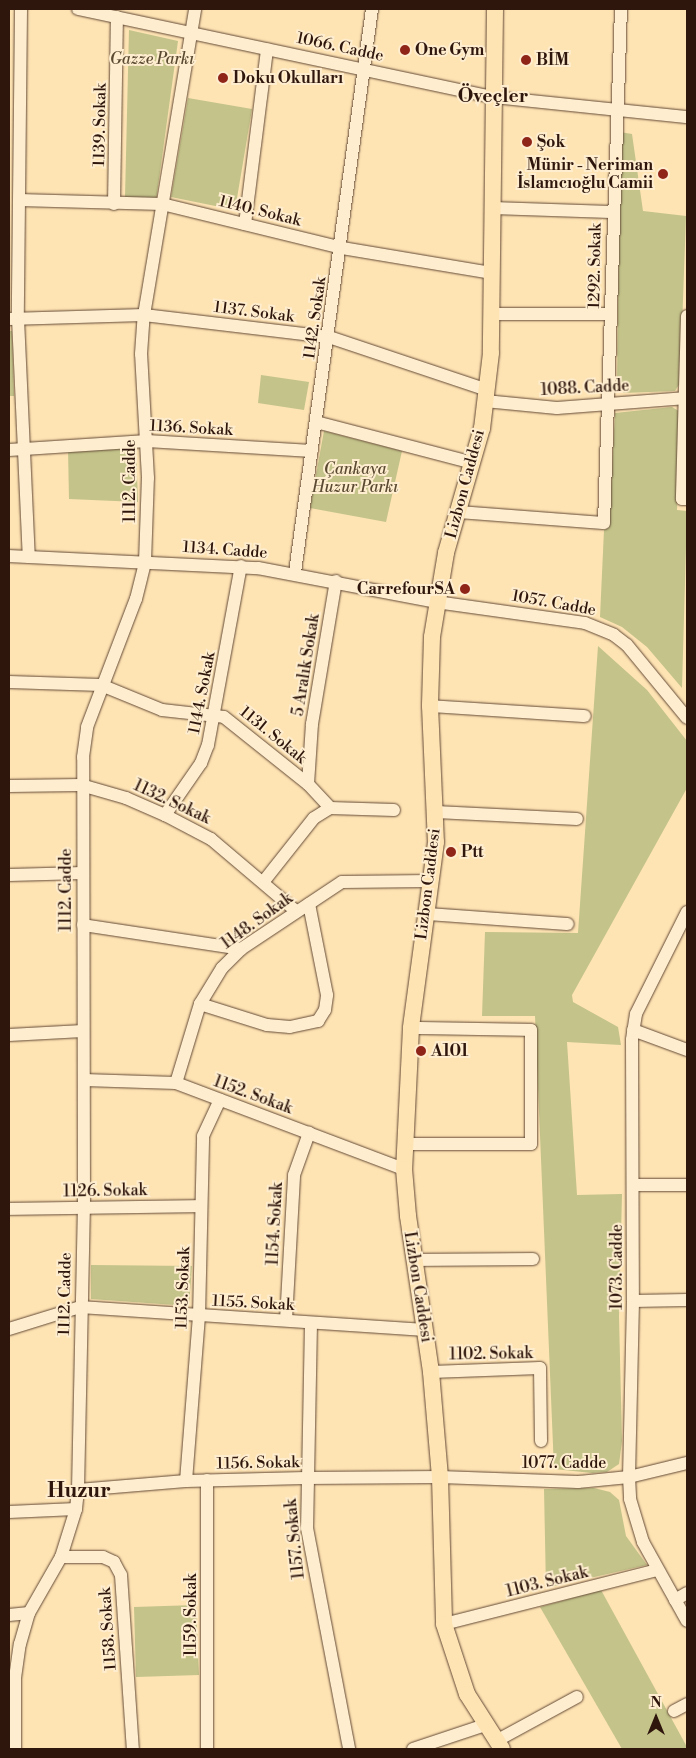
<!DOCTYPE html>
<html>
<head>
<meta charset="utf-8">
<style>
	body { margin:0 }
	#map { position:relative; width:696px; height:1758px; overflow:hidden; background:#fee3b3; font-family:"Libre Bodoni",serif }
	div>[style] { position:absolute }
	[style*='--x'] { left:calc(var(--x)*1px); top:calc(var(--y)*1px); width:calc(var(--w)*1px); rotate:calc(var(--a)*1deg) }
	.green>* { inset:0; background:#c3c38a }
	.roads { filter:drop-shadow(0 0 1px #634936) drop-shadow(0 0 1px #634936) }
	.minor>* { height:12px; margin:-6px; padding:0 6px; transform-origin:6px; border-radius:6px; background:#feedce }
	.major>* { height:16px; margin:-8px; padding:0 8px; transform-origin:8px; border-radius:8px; background:#fee3b3 }
	.dots>* { width:14px; height:14px; translate:-50% -50%; box-sizing:border-box; border:2px solid #feedce; border-radius:50% }
	span { translate:-50% -50%; white-space:nowrap; text-align:center; line-height:1.15; -webkit-text-stroke:4px #feedce; paint-order:stroke }
	.street-label { font-size:16px; color:#2f160c }
	.poi-label { font-size:16px; color:#2f160c; font-weight:700 }
	.left { translate:0 -50%; text-align:left }
	.right { translate:-100% -50%; text-align:right }
	.park-label { font-size:16px; color:#5b4a32; font-style:italic }
	.quarter-label { font-size:19px; color:#2f160c; font-weight:700 }
	.district-label { font-size:21px; color:#2f160c; font-weight:700 }
	.frame { position:absolute; inset:0; border:10px solid #2f160c; pointer-events:none }
	.north { position:absolute; left:631px; top:1693px; width:50px; height:50px; -webkit-text-stroke:4px #feedce; paint-order:stroke; rotate:0deg; font-size:14px; font-weight:700; line-height:20px; text-align:center; color:#2f160c }
	.north::after { content:''; display:block; margin:auto; width:18px; height:22px; background:#2f160c; clip-path:polygon(50% 0,100% 100%,50% 72%,0 100%) }
</style>
</head>
<body>
<div id="map">
	<div class="green">
		<div style="clip-path:polygon(129px 30px,178px 41px,156px 201px,125px 197px)"></div>
		<div style="clip-path:polygon(188px 98px,252px 109px,235px 210px,171px 197px)"></div>
		<div style="clip-path:polygon(620px 132px,632px 134px,643px 211px,686px 216px,680px 383px,675px 391px,623px 393px,617px 384px)"></div>
		<div style="clip-path:polygon(9px 331px,12px 331px,14px 396px,9px 396px)"></div>
		<div style="clip-path:polygon(261px 375px,309px 382px,304px 410px,258px 403px)"></div>
		<div style="clip-path:polygon(672px 407px,682px 413px,677px 510px,687px 511px,682px 688px,647px 647px,622px 627px,600px 617px,604px 530px,609px 526px,615px 413px)"></div>
		<div style="clip-path:polygon(324px 431px,402px 451px,386px 522px,310px 508px)"></div>
		<div style="clip-path:polygon(136px 445px,138px 502px,69px 499px,68px 449px)"></div>
		<div style="clip-path:polygon(598px 646px,647px 690px,687px 741px,687px 788px,572px 995px,573px 1002px,618px 1027px,621px 1045px,567px 1042px,577px 1195px,622px 1194px,619px 1317px,622px 1441px,619px 1464px,607px 1472px,592px 1473px,554px 1469px,535px 1016px,482px 1016px,485px 932px,578px 933px)"></div>
		<div style="clip-path:polygon(91px 1265px,192px 1266px,189px 1306px,91px 1299px)"></div>
		<div style="clip-path:polygon(594px 1488px,610px 1492px,619px 1500px,626px 1536px,647px 1565px,546px 1588px,544px 1489px)"></div>
		<div style="clip-path:polygon(601px 1590px,687px 1747px,687px 1749px,622px 1749px,540px 1607px)"></div>
		<div style="clip-path:polygon(196px 1605px,199px 1675px,136px 1677px,134px 1607px)"></div>
	</div>
	<div class="roads">
		<div class="minor">
			<div style="--x:21;--y:9;--w:310;--a:90.6"></div>
			<div style="--x:18;--y:319;--w:238;--a:87.4"></div>
			<div style="--x:78;--y:9;--w:424;--a:12"></div>
			<div style="--x:493;--y:97;--w:195;--a:5.9"></div>
			<div style="--x:19;--y:200;--w:143;--a:1.6"></div>
			<div style="--x:162;--y:204;--w:185;--a:13.7"></div>
			<div style="--x:342;--y:248;--w:151;--a:9.5"></div>
			<div style="--x:114;--y:204;--w:187;--a:-89.1"></div>
			<div style="--x:491;--y:208;--w:121;--a:1.9"></div>
			<div style="--x:245;--y:224;--w:176;--a:-82.8"></div>
			<div style="--x:491;--y:314;--w:120;--a:0"></div>
			<div style="--x:687;--y:316;--w:183;--a:91.6"></div>
			<div style="--x:682;--y:499;--w:5;--a:0"></div>
			<div style="--x:9;--y:319;--w:135;--a:-1.7"></div>
			<div style="--x:144;--y:315;--w:186;--a:6.8"></div>
			<div style="--x:329;--y:337;--w:167;--a:18.5"></div>
			<div style="--x:485;--y:401;--w:72;--a:5.6"></div>
			<div style="--x:557;--y:408;--w:130;--a:-4.4"></div>
			<div style="--x:316;--y:422;--w:162;--a:14.6"></div>
			<div style="--x:9;--y:450;--w:138;--a:-3.7"></div>
			<div style="--x:147;--y:441;--w:165;--a:3.5"></div>
			<div style="--x:458;--y:512;--w:146;--a:4.3"></div>
			<div style="--x:604;--y:523;--w:514;--a:-88.11"></div>
			<div style="--x:9;--y:556;--w:249;--a:2.8"></div>
			<div style="--x:258;--y:568;--w:181;--a:10.8"></div>
			<div style="--x:436;--y:602;--w:150;--a:8"></div>
			<div style="--x:585;--y:623;--w:31;--a:22"></div>
			<div style="--x:614;--y:635;--w:16;--a:38"></div>
			<div style="--x:627;--y:645;--w:94;--a:50.6"></div>
			<div style="--x:295;--y:572;--w:568;--a:-82.21"></div>
			<div style="--x:9;--y:682;--w:92;--a:1.9"></div>
			<div style="--x:101;--y:685;--w:66;--a:22.3"></div>
			<div style="--x:162;--y:710;--w:62;--a:6.4"></div>
			<div style="--x:224;--y:717;--w:107;--a:38.6"></div>
			<div style="--x:308;--y:784;--w:33;--a:47"></div>
			<div style="--x:430;--y:706;--w:155;--a:3.7"></div>
			<div style="--x:308;--y:784;--w:60;--a:-86.2"></div>
			<div style="--x:312;--y:724;--w:145;--a:-80.5"></div>
			<div style="--x:9;--y:786;--w:72;--a:-0.8"></div>
			<div style="--x:81;--y:785;--w:47;--a:16.1"></div>
			<div style="--x:126;--y:798;--w:43;--a:23.6"></div>
			<div style="--x:165;--y:815;--w:52;--a:27.6"></div>
			<div style="--x:211;--y:839;--w:111;--a:40.3"></div>
			<div style="--x:330;--y:808;--w:64;--a:1.8"></div>
			<div style="--x:436;--y:812;--w:141;--a:2.8"></div>
			<div style="--x:165;--y:815;--w:63;--a:-55.3"></div>
			<div style="--x:201;--y:763;--w:19;--a:-69"></div>
			<div style="--x:208;--y:745;--w:182;--a:-79.6"></div>
			<div style="--x:9;--y:875;--w:74;--a:-1.5"></div>
			<div style="--x:264;--y:881;--w:80;--a:-51.6"></div>
			<div style="--x:314;--y:818;--w:19;--a:-32"></div>
			<div style="--x:687;--y:912;--w:114;--a:116.6"></div>
			<div style="--x:636;--y:1014;--w:26;--a:99"></div>
			<div style="--x:632;--y:1040;--w:261;--a:89.8"></div>
			<div style="--x:633;--y:1301;--w:176;--a:91.3"></div>
			<div style="--x:629;--y:1477;--w:22;--a:87"></div>
			<div style="--x:630;--y:1499;--w:45;--a:73.2"></div>
			<div style="--x:643;--y:1542;--w:90;--a:60.9"></div>
			<div style="--x:427;--y:914;--w:141;--a:4.1"></div>
			<div style="--x:83;--y:925;--w:160;--a:8.6"></div>
			<div style="--x:200;--y:1004;--w:70;--a:17.4"></div>
			<div style="--x:267;--y:1025;--w:23;--a:5"></div>
			<div style="--x:290;--y:1027;--w:29;--a:-12"></div>
			<div style="--x:318;--y:1021;--w:13;--a:-58"></div>
			<div style="--x:325;--y:1010;--w:15;--a:-82"></div>
			<div style="--x:327;--y:995;--w:93;--a:-101.2"></div>
			<div style="--x:633;--y:1030;--w:58;--a:20.3"></div>
			<div style="--x:9;--y:1035;--w:74;--a:-3.1"></div>
			<div style="--x:84;--y:1080;--w:92;--a:1.9"></div>
			<div style="--x:176;--y:1083;--w:244;--a:20.7"></div>
			<div style="--x:176;--y:1083;--w:83;--a:-73.1"></div>
			<div style="--x:200;--y:1004;--w:42;--a:-58.6"></div>
			<div style="--x:222;--y:968;--w:27;--a:-45"></div>
			<div style="--x:241;--y:949;--w:121;--a:-33.6"></div>
			<div style="--x:342;--y:882;--w:88;--a:-0.7"></div>
			<div style="--x:405;--y:1144;--w:126;--a:0"></div>
			<div style="--x:531;--y:1144;--w:114;--a:-90"></div>
			<div style="--x:531;--y:1030;--w:120;--a:-179"></div>
			<div style="--x:633;--y:1185;--w:54;--a:0"></div>
			<div style="--x:9;--y:1209;--w:192;--a:-0.9"></div>
			<div style="--x:414;--y:1260;--w:119;--a:-0.5"></div>
			<div style="--x:633;--y:1301;--w:54;--a:-1.1"></div>
			<div style="--x:286;--y:1320;--w:145;--a:-86.8"></div>
			<div style="--x:294;--y:1175;--w:45;--a:-70.3"></div>
			<div style="--x:311;--y:1323;--w:205;--a:91.1"></div>
			<div style="--x:307;--y:1528;--w:225;--a:79.2"></div>
			<div style="--x:9;--y:1329;--w:74;--a:-17.2"></div>
			<div style="--x:80;--y:1307;--w:346;--a:3.8"></div>
			<div style="--x:431;--y:1372;--w:109;--a:-2.1"></div>
			<div style="--x:540;--y:1368;--w:73;--a:89.2"></div>
			<div style="--x:207;--y:1480;--w:269;--a:90"></div>
			<div style="--x:186;--y:1481;--w:165;--a:-85.5"></div>
			<div style="--x:199;--y:1317;--w:181;--a:-88.7"></div>
			<div style="--x:203;--y:1136;--w:40;--a:-65"></div>
			<div style="--x:78;--y:1490;--w:108;--a:-4.8"></div>
			<div style="--x:186;--y:1481;--w:119;--a:-1.4"></div>
			<div style="--x:305;--y:1478;--w:135;--a:-0.4"></div>
			<div style="--x:440;--y:1477;--w:138;--a:2.1"></div>
			<div style="--x:578;--y:1482;--w:51;--a:-5.6"></div>
			<div style="--x:629;--y:1477;--w:60;--a:-13.6"></div>
			<div style="--x:9;--y:1512;--w:67;--a:-2.6"></div>
			<div style="--x:61;--y:1557;--w:42;--a:0"></div>
			<div style="--x:103;--y:1557;--w:12;--a:24"></div>
			<div style="--x:114;--y:1562;--w:15;--a:62"></div>
			<div style="--x:121;--y:1575;--w:174;--a:86.1"></div>
			<div style="--x:675;--y:1600;--w:14;--a:-30"></div>
			<div style="--x:9;--y:1615;--w:20;--a:-6"></div>
			<div style="--x:444;--y:1624;--w:220;--a:-14.2"></div>
			<div style="--x:674;--y:1711;--w:15;--a:-28"></div>
			<div style="--x:496;--y:1741;--w:92;--a:-28.5"></div>
			<div style="--x:15;--y:1749;--w:71;--a:-90"></div>
			<div style="--x:15;--y:1678;--w:34;--a:-82"></div>
			<div style="--x:20;--y:1644;--w:32;--a:-74"></div>
			<div style="--x:29;--y:1613;--w:64;--a:-60.3"></div>
			<div style="--x:61;--y:1557;--w:50;--a:-72.6"></div>
			<div style="--x:76;--y:1509;--w:19;--a:-84"></div>
			<div style="--x:78;--y:1490;--w:283;--a:-88.8"></div>
			<div style="--x:84;--y:1207;--w:450;--a:-90.1"></div>
			<div style="--x:83;--y:757;--w:30;--a:-82"></div>
			<div style="--x:87;--y:727;--w:137;--a:-69.1"></div>
			<div style="--x:136;--y:599;--w:38;--a:-76"></div>
			<div style="--x:145;--y:562;--w:84;--a:-88"></div>
			<div style="--x:148;--y:478;--w:124;--a:-93.2"></div>
			<div style="--x:141;--y:354;--w:39;--a:-86"></div>
			<div style="--x:144;--y:315;--w:310;--a:-80.5"></div>
			<div style="--x:413;--y:1749;--w:76;--a:-18.4"></div>
		</div>
		<div class="major">
			<div style="--x:495;--y:9;--w:344;--a:90.7"></div>
			<div style="--x:491;--y:353;--w:76;--a:96.8"></div>
			<div style="--x:482;--y:428;--w:130;--a:106.1"></div>
			<div style="--x:446;--y:553;--w:85;--a:99.5"></div>
			<div style="--x:432;--y:637;--w:69;--a:91.7"></div>
			<div style="--x:430;--y:706;--w:136;--a:87.5"></div>
			<div style="--x:436;--y:842;--w:188;--a:97.7"></div>
			<div style="--x:411;--y:1028;--w:141;--a:92.8"></div>
			<div style="--x:404;--y:1169;--w:47;--a:85.1"></div>
			<div style="--x:408;--y:1216;--w:158;--a:81.6"></div>
			<div style="--x:431;--y:1372;--w:105;--a:85.1"></div>
			<div style="--x:440;--y:1477;--w:147;--a:88.4"></div>
			<div style="--x:444;--y:1624;--w:74;--a:71.8"></div>
			<div style="--x:467;--y:1694;--w:65;--a:57.5"></div>
		</div>
	</div>
	<div class="dots">
		<div style="left:405px;top:50px;background:#8f2418"></div>
		<div style="left:526px;top:60px;background:#8f2418"></div>
		<div style="left:223px;top:78px;background:#8f2418"></div>
		<div style="left:527px;top:142px;background:#8f2418"></div>
		<div style="left:663px;top:174px;background:#8f2418"></div>
		<div style="left:465px;top:589px;background:#8f2418"></div>
		<div style="left:451px;top:852px;background:#8f2418"></div>
		<div style="left:421px;top:1051px;background:#8f2418"></div>
	</div>
	<div class="street-label">
		<span style="left:340px;top:47px;rotate:12deg">1066. Cadde</span>
		<span style="left:100px;top:125px;rotate:-89deg">1139. Sokak</span>
		<span style="left:260px;top:211px;rotate:14deg">1140. Sokak</span>
		<span style="left:595px;top:266px;rotate:-89deg">1292. Sokak</span>
		<span style="left:254px;top:312px;rotate:7deg">1137. Sokak</span>
		<span style="left:315px;top:318px;rotate:-82deg">1142. Sokak</span>
		<span style="left:585px;top:388px;rotate:-3deg">1088. Cadde</span>
		<span style="left:191px;top:428px;rotate:3deg">1136. Sokak</span>
		<span style="left:130px;top:481px;rotate:-90deg">1112. Cadde</span>
		<span style="left:465px;top:484px;rotate:-75deg">Lizbon Caddesi</span>
		<span style="left:225px;top:550px;rotate:4deg">1134. Cadde</span>
		<span style="left:554px;top:603px;rotate:10deg">1057. Cadde</span>
		<span style="left:306px;top:665px;rotate:-81deg">5 Aralık Sokak</span>
		<span style="left:202px;top:693px;rotate:-79deg">1144. Sokak</span>
		<span style="left:273px;top:735px;rotate:39deg">1131. Sokak</span>
		<span style="left:172px;top:802px;rotate:25deg">1132. Sokak</span>
		<span style="left:428px;top:884px;rotate:-83deg">Lizbon Caddesi</span>
		<span style="left:66px;top:890px;rotate:-90deg">1112. Cadde</span>
		<span style="left:257px;top:921px;rotate:-36deg">1148. Sokak</span>
		<span style="left:253px;top:1095px;rotate:20deg">1152. Sokak</span>
		<span style="left:105px;top:1191px;rotate:-1deg">1126. Sokak</span>
		<span style="left:275px;top:1224px;rotate:-87deg">1154. Sokak</span>
		<span style="left:617px;top:1267px;rotate:-90deg">1073. Cadde</span>
		<span style="left:418px;top:1287px;rotate:81deg">Lizbon Caddesi</span>
		<span style="left:183px;top:1288px;rotate:-88deg">1153. Sokak</span>
		<span style="left:65px;top:1294px;rotate:-89deg">1112. Cadde</span>
		<span style="left:253px;top:1303px;rotate:3deg">1155. Sokak</span>
		<span style="left:491px;top:1354px;rotate:-1deg">1102. Sokak</span>
		<span style="left:258px;top:1463px;rotate:-1deg">1156. Sokak</span>
		<span style="left:564px;top:1463px">1077. Cadde</span>
		<span style="left:295px;top:1539px;rotate:-96deg">1157. Sokak</span>
		<span style="left:547px;top:1582px;rotate:-14deg">1103. Sokak</span>
		<span style="left:191px;top:1615px;rotate:-90deg">1159. Sokak</span>
		<span style="left:108px;top:1629px;rotate:-94deg">1158. Sokak</span>
	</div>
	<div class="poi-label">
		<span class="left" style="left:415px;top:50px">One Gym</span>
		<span class="left" style="left:536px;top:60px">BİM</span>
		<span class="left" style="left:233px;top:78px">Doku Okulları</span>
		<span class="left" style="left:537px;top:142px">Şok</span>
		<span class="right" style="left:653px;top:174px">Münir - Neriman<br>İslamcıoğlu Camii</span>
		<span class="right" style="left:455px;top:589px">CarrefourSA</span>
		<span class="left" style="left:461px;top:852px">Ptt</span>
		<span class="left" style="left:431px;top:1051px">A101</span>
	</div>
	<div class="park-label">
		<span style="left:152px;top:59px">Gazze Parkı</span>
		<span style="left:355px;top:478px">Çankaya<br>Huzur Parkı</span>
	</div>
	<div class="quarter-label">
		<span style="left:493px;top:97px">Öveçler</span>
	</div>
	<div class="district-label">
		<span style="left:79px;top:1491px">Huzur</span>
	</div>
	<div class="frame"></div>
	<div class="north">N</div>
</div>
</body>
</html>
